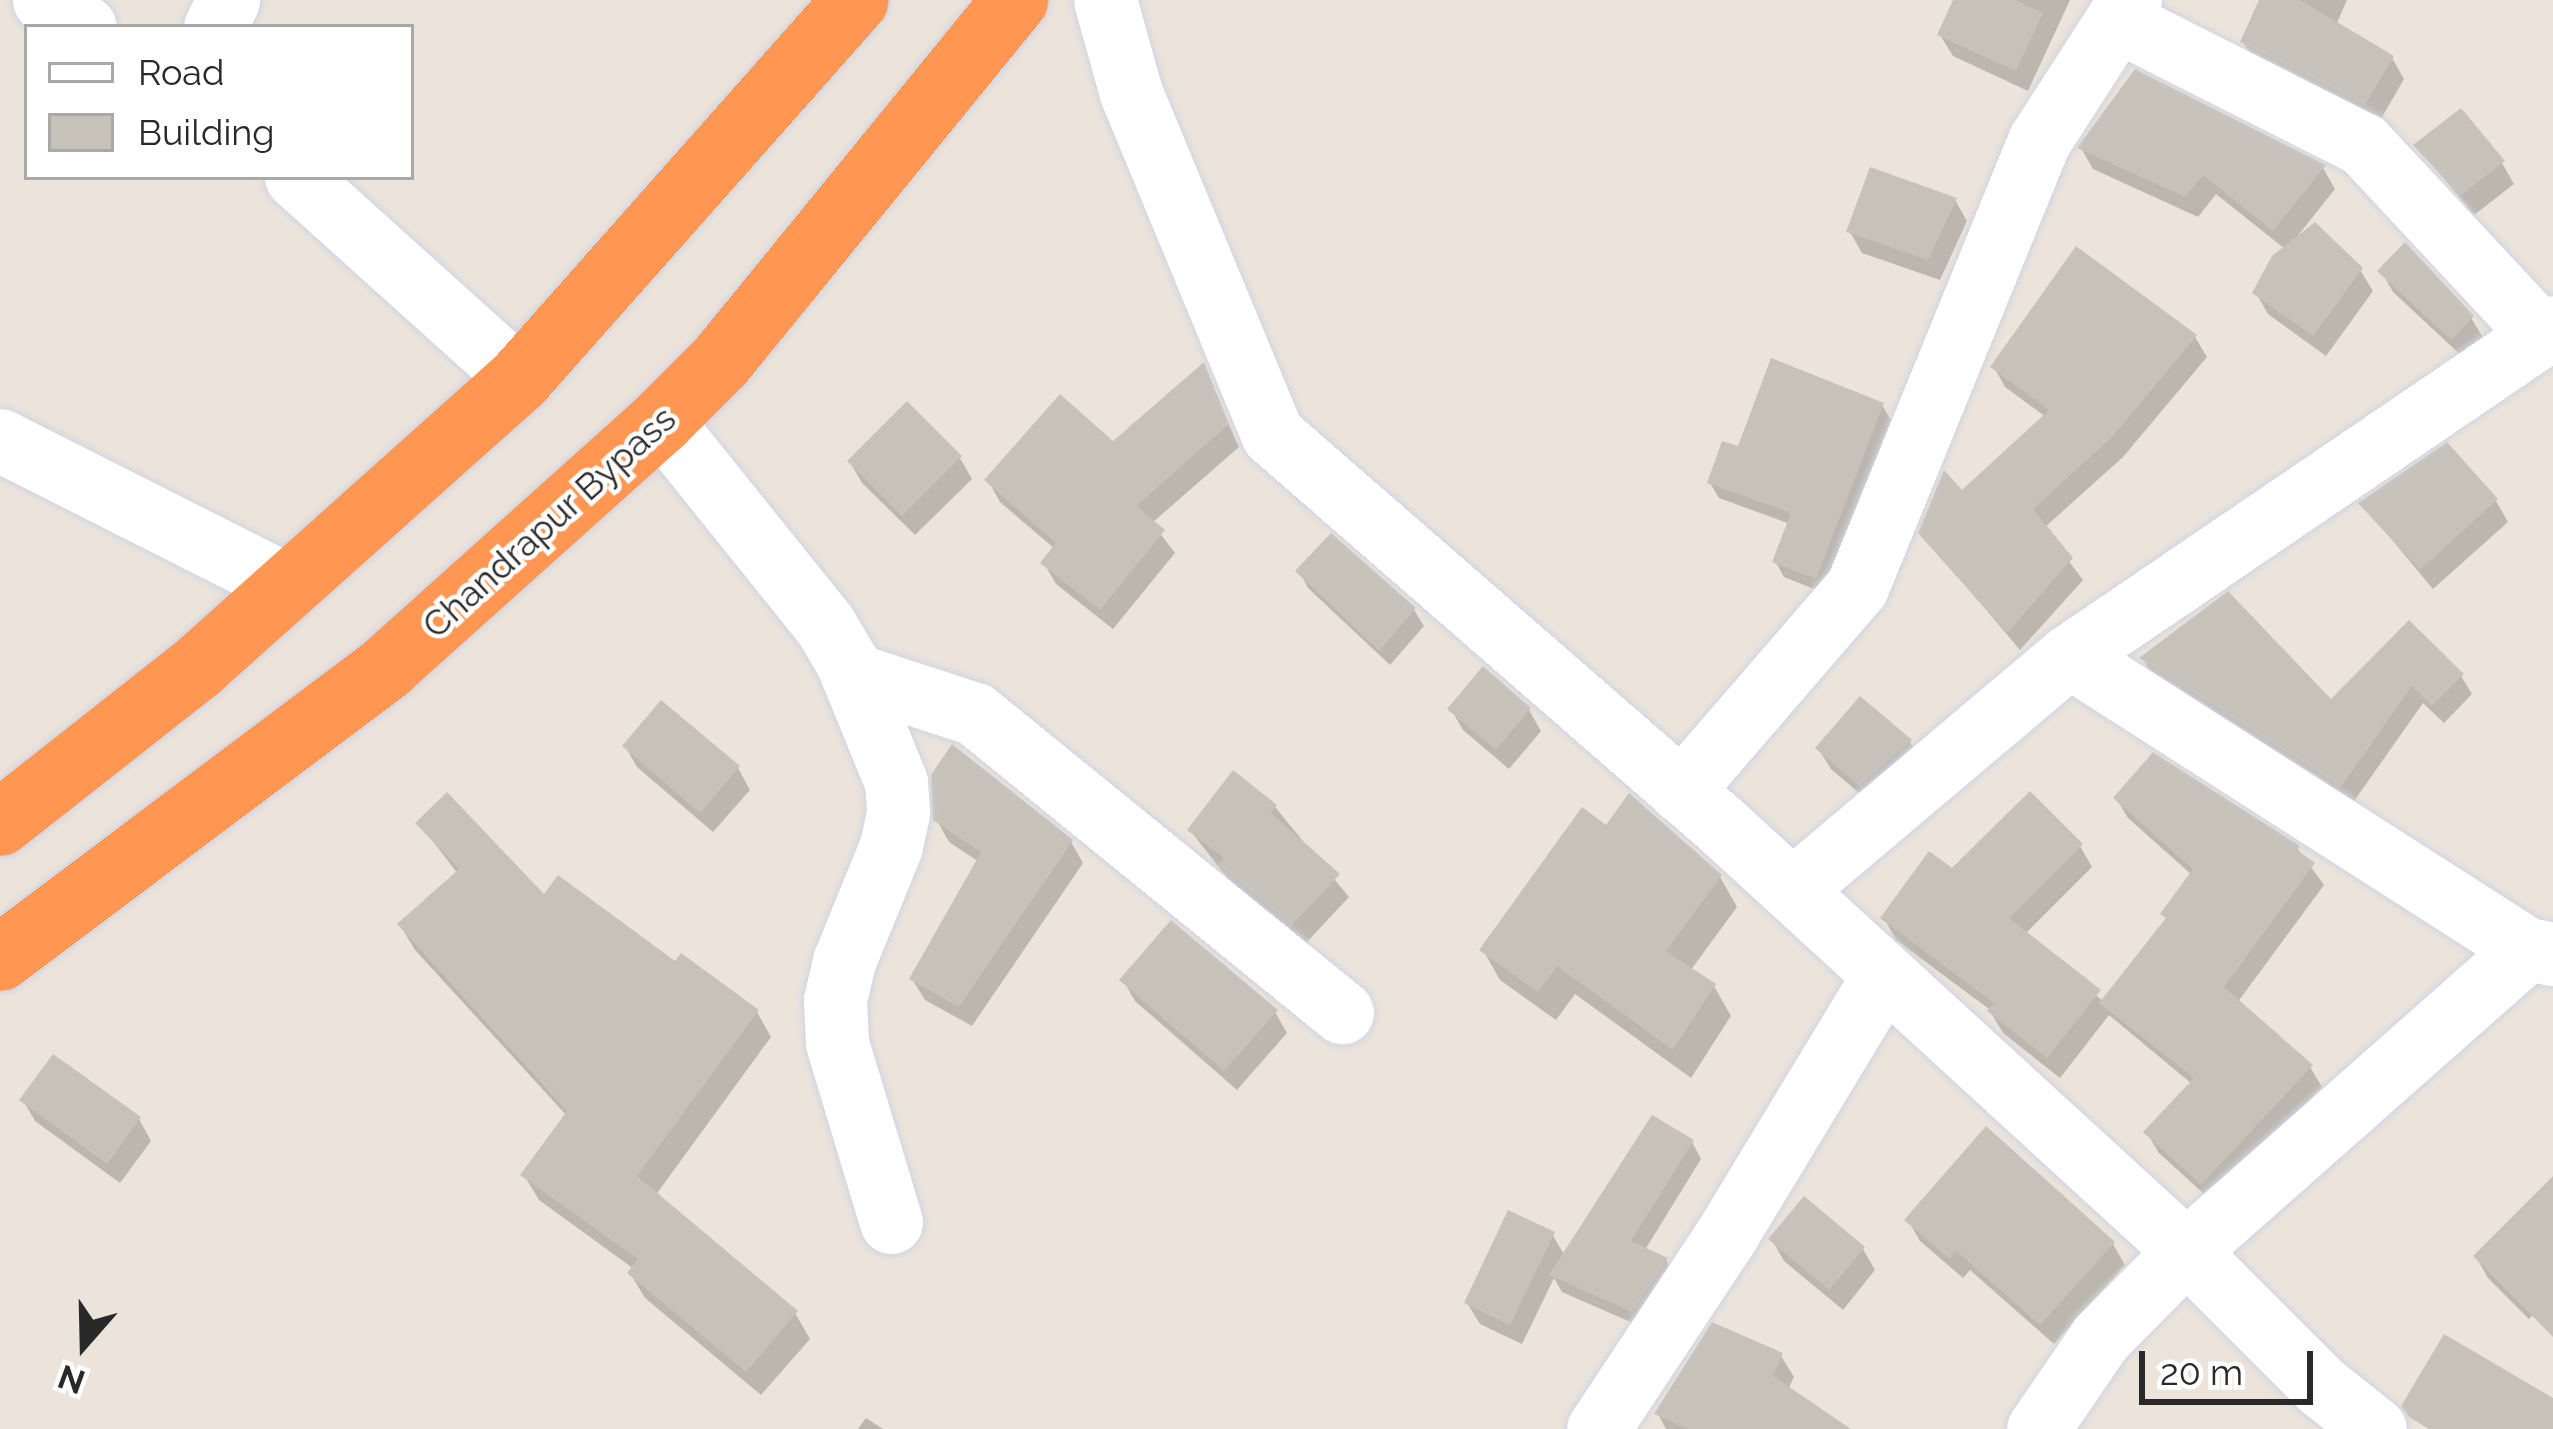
<!DOCTYPE html>
<html>
<head>
<meta charset="utf-8">
<style>
	body { margin:0 }
	#map { position:relative; width:2553px; height:1429px; overflow:hidden; background:#ece4da; font-family:Raleway,sans-serif }
	div>[style] { position:absolute }
	[style*='--x'] { left:calc(var(--x)*1px); top:calc(var(--y)*1px); width:calc(var(--w)*1px); rotate:calc(var(--a)*1deg) }
	.shadow>* { inset:0; background:#0003 }
	.building>* { inset:0; background:#c7c2b9 }
	.roads { filter:drop-shadow(0 0 3px #d0d4e3) drop-shadow(0 0 3px #d0d4e3) }
	.street>* { height:63px; margin:-31.5px; padding:0 31.5px; transform-origin:31.5px; border-radius:31.5px; background:#fff }
	.highway>* { height:66px; margin:-33px; padding:0 33px; transform-origin:33px; border-radius:33px; background:#ff9753 }
	span { translate:-50% -50%; white-space:nowrap; text-align:center; line-height:1.15; -webkit-text-stroke:9px #fff; paint-order:stroke }
	.street-label { font-size:36px; color:#292929 }
	.legend { position:absolute; left:24px; top:24px; width:390px; height:156px; box-sizing:border-box; background:#fff; border:3px solid #a9a9a9; margin:0; padding:15px 21px; list-style:none; font-size:36px; color:#292929 }
	.legend li { display:flex; align-items:center; gap:24px; height:60px }
	.legend b { width:60px; border:3px solid #a9a9a9 }
	.north { position:absolute; left:24px; top:1285px; width:120px; height:120px; -webkit-text-stroke:9px #fff; paint-order:stroke; rotate:200deg; font-size:33px; font-weight:700; line-height:48px; text-align:center; color:#292929 }
	.north::after { content:''; display:block; margin:auto; width:42px; height:54px; background:#292929; clip-path:polygon(50% 0,100% 100%,50% 72%,0 100%) }
	.scale { position:absolute; left:2139px; top:1351px; width:174px; height:54px; box-sizing:border-box; border:6px solid #292929; border-top:0; padding-left:15px; font-size:36px; line-height:42px; white-space:nowrap; color:#292929; -webkit-text-stroke:9px #fff; paint-order:stroke }
</style>
</head>
<body>
<div id="map">
	<div class="shadow">
		<div style="clip-path:polygon(1956px 0,2070px 0,2028px 91px,1953px 56px,1940px 35px)"></div>
		<div style="clip-path:polygon(2262px 0,2347px 0,2336px 25px,2392px 58px,2404px 79px,2378px 124px,2256px 63px,2243px 42px)"></div>
		<div style="clip-path:polygon(2417px 146px,2502px 163px,2514px 184px,2474px 215px)"></div>
		<div style="clip-path:polygon(2081px 148px,2323px 168px,2335px 189px,2296px 238px,2360px 270px,2373px 291px,2326px 356px,2268px 314px,2256px 293px,2285px 249px,2216px 194px,2198px 217px,2093px 169px)"></div>
		<div style="clip-path:polygon(1955px 200px,1967px 221px,1940px 280px,1862px 253px,1850px 232px)"></div>
		<div style="clip-path:polygon(2381px 271px,2471px 318px,2484px 339px,2465px 359px,2393px 292px)"></div>
		<div style="clip-path:polygon(2195px 337px,2207px 357px,2123px 457px,2044px 528px,2083px 580px,2020px 650px,1921px 533px,2046px 417px,2005px 387px,1994px 367px)"></div>
		<div style="clip-path:polygon(1203px 367px,1239px 447px,1152px 523px,1175px 553px,1113px 629px,1056px 584px,1044px 563px,1055px 549px,1000px 502px,988px 480px,1113px 445px)"></div>
		<div style="clip-path:polygon(1882px 405px,1891px 420px,1824px 593px,1784px 577px,1775px 561px,1790px 524px,1719px 498px,1710px 483px,1739px 450px)"></div>
		<div style="clip-path:polygon(960px 458px,972px 479px,915px 535px,862px 483px,850px 462px)"></div>
		<div style="clip-path:polygon(2496px 501px,2508px 522px,2433px 589px,2362px 504px)"></div>
		<div style="clip-path:polygon(1299px 571px,1414px 610px,1424px 626px,1390px 665px,1308px 588px)"></div>
		<div style="clip-path:polygon(2143px 659px,2331px 703px,2461px 676px,2472px 694px,2444px 723px,2423px 703px,2352px 804px,2153px 677px)"></div>
		<div style="clip-path:polygon(1860px 700px,1910px 742px,1922px 763px,1873px 805px,1831px 769px,1818px 748px)"></div>
		<div style="clip-path:polygon(662px 704px,738px 768px,750px 790px,713px 832px,637px 767px,625px 746px)"></div>
		<div style="clip-path:polygon(1451px 709px,1529px 710px,1541px 731px,1509px 769px,1463px 730px)"></div>
		<div style="clip-path:polygon(2116px 798px,2297px 848px,2324px 885px,2237px 1003px,2310px 1067px,2322px 1087px,2214px 1203px,2159px 1153px,2147px 1133px,2192px 1084px,2109px 1015px,2060px 1078px,2003px 1033px,1989px 1009px,1896px 940px,1884px 918px,2080px 846px,2092px 867px,2025px 934px,2104px 1002px,2168px 921px,2164px 914px,2192px 875px,2128px 818px)"></div>
		<div style="clip-path:polygon(1275px 807px,1349px 897px,1305px 944px,1234px 887px,1190px 830px)"></div>
		<div style="clip-path:polygon(936px 819px,1071px 842px,1083px 863px,972px 1026px,925px 1000px,912px 979px,979px 862px,949px 842px)"></div>
		<div style="clip-path:polygon(419px 823px,544px 899px,757px 1012px,771px 1037px,655px 1196px,795px 1313px,810px 1339px,761px 1395px,645px 1298px,630px 1273px,634px 1269px,539px 1200px,524px 1175px,567px 1116px,415px 950px,400px 925px,458px 874px)"></div>
		<div style="clip-path:polygon(1607px 829px,1720px 877px,1737px 907px,1690px 971px,1714px 986px,1731px 1016px,1691px 1078px,1575px 994px,1556px 1020px,1500px 980px,1483px 950px)"></div>
		<div style="clip-path:polygon(1123px 980px,1275px 1012px,1287px 1033px,1237px 1090px,1135px 1001px)"></div>
		<div style="clip-path:polygon(23px 1100px,139px 1119px,151px 1141px,120px 1183px,35px 1121px)"></div>
		<div style="clip-path:polygon(1692px 1142px,1701px 1159px,1645px 1250px,1666px 1260px,1675px 1277px,1642px 1327px,1562px 1292px,1554px 1278px,1522px 1344px,1480px 1324px,1467px 1303px,1552px 1234px,1565px 1256px)"></div>
		<div style="clip-path:polygon(2553px 1180px,2553px 1295px,2529px 1319px,2488px 1278px,2476px 1257px)"></div>
		<div style="clip-path:polygon(1908px 1220px,2113px 1244px,2125px 1265px,2054px 1344px,1970px 1270px,1963px 1278px,1920px 1241px)"></div>
		<div style="clip-path:polygon(1772px 1240px,1863px 1249px,1875px 1270px,1843px 1310px,1784px 1261px)"></div>
		<div style="clip-path:polygon(1781px 1356px,1794px 1377px,1788px 1390px,1845px 1429px,1666px 1429px,1658px 1414px)"></div>
		<div style="clip-path:polygon(866px 1418px,883px 1429px,858px 1429px)"></div>
	</div>
	<div class="building">
		<div style="clip-path:polygon(1953px 0,2015px 0,2043px 13px,2016px 71px,1937px 35px)"></div>
		<div style="clip-path:polygon(2259px 0,2300px 0,2394px 56px,2365px 105px,2240px 42px)"></div>
		<div style="clip-path:polygon(2135px 69px,2326px 165px,2273px 231px,2203px 175px,2185px 197px,2077px 148px)"></div>
		<div style="clip-path:polygon(2461px 108px,2505px 161px,2460px 196px,2413px 145px)"></div>
		<div style="clip-path:polygon(1870px 167px,1957px 198px,1928px 260px,1846px 232px)"></div>
		<div style="clip-path:polygon(2315px 222px,2363px 268px,2313px 336px,2252px 293px,2272px 256px)"></div>
		<div style="clip-path:polygon(2405px 242px,2474px 316px,2451px 340px,2377px 271px)"></div>
		<div style="clip-path:polygon(2076px 246px,2197px 335px,2112px 437px,2033px 509px,2073px 558px,2007px 633px,1918px 533px,1944px 470px,1962px 490px,2049px 410px,1990px 367px)"></div>
		<div style="clip-path:polygon(1771px 358px,1884px 403px,1816px 579px,1772px 562px,1791px 513px,1707px 483px,1722px 441px,1738px 446px)"></div>
		<div style="clip-path:polygon(1204px 362px,1229px 424px,1136px 506px,1165px 530px,1100px 610px,1040px 563px,1056px 543px,984px 480px,1060px 394px,1113px 441px)"></div>
		<div style="clip-path:polygon(907px 401px,962px 456px,902px 516px,847px 461px)"></div>
		<div style="clip-path:polygon(2447px 442px,2498px 499px,2420px 570px,2358px 503px)"></div>
		<div style="clip-path:polygon(1331px 533px,1416px 608px,1379px 651px,1295px 571px)"></div>
		<div style="clip-path:polygon(2228px 591px,2331px 699px,2409px 620px,2464px 674px,2432px 706px,2412px 686px,2341px 787px,2139px 658px)"></div>
		<div style="clip-path:polygon(1483px 666px,1531px 708px,1496px 750px,1447px 709px)"></div>
		<div style="clip-path:polygon(1860px 696px,1912px 740px,1859px 786px,1815px 748px)"></div>
		<div style="clip-path:polygon(661px 700px,740px 766px,700px 813px,622px 746px)"></div>
		<div style="clip-path:polygon(952px 744px,1073px 840px,959px 1007px,909px 979px,981px 852px,933px 820px,931px 775px)"></div>
		<div style="clip-path:polygon(2153px 752px,2300px 846px,2297px 850px,2315px 863px,2224px 987px,2313px 1065px,2201px 1185px,2143px 1132px,2194px 1078px,2099px 1003px,2166px 918px,2160px 914px,2193px 869px,2113px 798px)"></div>
		<div style="clip-path:polygon(1233px 770px,1277px 805px,1271px 813px,1340px 874px,1292px 925px,1218px 865px,1224px 858px,1187px 830px)"></div>
		<div style="clip-path:polygon(2030px 791px,2083px 844px,2009px 918px,2101px 990px,2047px 1058px,1987px 1011px,1994px 1003px,1880px 918px,1929px 851px,1952px 868px)"></div>
		<div style="clip-path:polygon(447px 792px,544px 894px,558px 875px,675px 961px,681px 953px,759px 1010px,637px 1176px,798px 1311px,746px 1372px,627px 1273px,638px 1259px,520px 1175px,567px 1111px,397px 924px,459px 869px,415px 823px)"></div>
		<div style="clip-path:polygon(1629px 793px,1722px 875px,1666px 951px,1716px 984px,1673px 1050px,1557px 966px,1538px 992px,1479px 950px,1582px 807px,1606px 825px)"></div>
		<div style="clip-path:polygon(1171px 920px,1278px 1010px,1224px 1071px,1119px 980px)"></div>
		<div style="clip-path:polygon(53px 1054px,141px 1117px,107px 1164px,19px 1100px)"></div>
		<div style="clip-path:polygon(1652px 1115px,1694px 1140px,1631px 1241px,1668px 1258px,1632px 1312px,1549px 1275px)"></div>
		<div style="clip-path:polygon(1986px 1126px,2115px 1242px,2040px 1325px,1956px 1251px,1950px 1259px,1904px 1220px)"></div>
		<div style="clip-path:polygon(2553px 1176px,2553px 1337px,2473px 1256px)"></div>
		<div style="clip-path:polygon(1804px 1196px,1865px 1247px,1829px 1290px,1768px 1239px)"></div>
		<div style="clip-path:polygon(1508px 1210px,1555px 1232px,1510px 1325px,1464px 1303px)"></div>
		<div style="clip-path:polygon(1712px 1322px,1783px 1353px,1773px 1376px,1851px 1429px,1688px 1429px,1654px 1414px)"></div>
		<div style="clip-path:polygon(2444px 1334px,2553px 1398px,2553px 1429px,2429px 1429px,2409px 1417px,2401px 1406px)"></div>
	</div>
	<div class="roads">
		<div class="street">
			<div style="--x:44;--y:0;--w:49;--a:33.4"></div>
			<div style="--x:1105;--y:0;--w:97;--a:74.4"></div>
			<div style="--x:1131;--y:93;--w:370;--a:67.5"></div>
			<div style="--x:1273;--y:435;--w:594;--a:41.04"></div>
			<div style="--x:1721;--y:825;--w:631;--a:42.49"></div>
			<div style="--x:2186;--y:1251;--w:456;--a:-41.5"></div>
			<div style="--x:2527;--y:949;--w:26;--a:11"></div>
			<div style="--x:2119;--y:21;--w:273;--a:26.8"></div>
			<div style="--x:2363;--y:144;--w:260;--a:47"></div>
			<div style="--x:215;--y:27;--w:30;--a:-64"></div>
			<div style="--x:296;--y:177;--w:302;--a:42"></div>
			<div style="--x:661;--y:421;--w:262;--a:51.2"></div>
			<div style="--x:825;--y:625;--w:43;--a:59.3"></div>
			<div style="--x:847;--y:662;--w:130;--a:67.8"></div>
			<div style="--x:896;--y:782;--w:31;--a:86"></div>
			<div style="--x:898;--y:813;--w:34;--a:102"></div>
			<div style="--x:891;--y:846;--w:124;--a:112.2"></div>
			<div style="--x:844;--y:961;--w:40;--a:103"></div>
			<div style="--x:835;--y:1000;--w:43;--a:87.3"></div>
			<div style="--x:837;--y:1043;--w:187;--a:73.2"></div>
			<div style="--x:0;--y:440;--w:324;--a:26.8"></div>
			<div style="--x:2069;--y:656;--w:585;--a:-34.21"></div>
			<div style="--x:852;--y:674;--w:129;--a:18"></div>
			<div style="--x:975;--y:714;--w:473;--a:39.1"></div>
			<div style="--x:1681;--y:791;--w:269;--a:-49.2"></div>
			<div style="--x:1857;--y:587;--w:482;--a:-67.8"></div>
			<div style="--x:2039;--y:141;--w:168;--a:-57.2"></div>
			<div style="--x:1792;--y:890;--w:363;--a:-40.2"></div>
			<div style="--x:2069;--y:656;--w:544;--a:32.61"></div>
			<div style="--x:1598;--y:1429;--w:234;--a:-56.5"></div>
			<div style="--x:1727;--y:1234;--w:303;--a:-58.8"></div>
			<div style="--x:2038;--y:1429;--w:110;--a:-55.7"></div>
			<div style="--x:2100;--y:1338;--w:122;--a:-45.3"></div>
			<div style="--x:2186;--y:1251;--w:191;--a:45"></div>
			<div style="--x:2321;--y:1386;--w:69;--a:38.5"></div>
		</div>
		<div class="highway">
			<div style="--x:0;--y:823;--w:252;--a:-38.2"></div>
			<div style="--x:198;--y:667;--w:432;--a:-41.8"></div>
			<div style="--x:520;--y:379;--w:506;--a:-48.44"></div>
			<div style="--x:0;--y:958;--w:484;--a:-36.9"></div>
			<div style="--x:387;--y:667;--w:368;--a:-41.9"></div>
			<div style="--x:661;--y:421;--w:85;--a:-45"></div>
			<div style="--x:721;--y:361;--w:466;--a:-50.8"></div>
		</div>
	</div>
	<div class="street-label">
		<span style="left:549px;top:522px;rotate:-42deg">Chandrapur Bypass</span>
	</div>
	<ul class="legend">
	<li><b style="height:15px;background:#fff"></b>Road</li>
	<li><b style="height:33px;background:#c7c2b9"></b>Building</li>
	</ul>
	<div class="north">N</div>
	<div class="scale">20 m</div>
</div>
</body>
</html>
